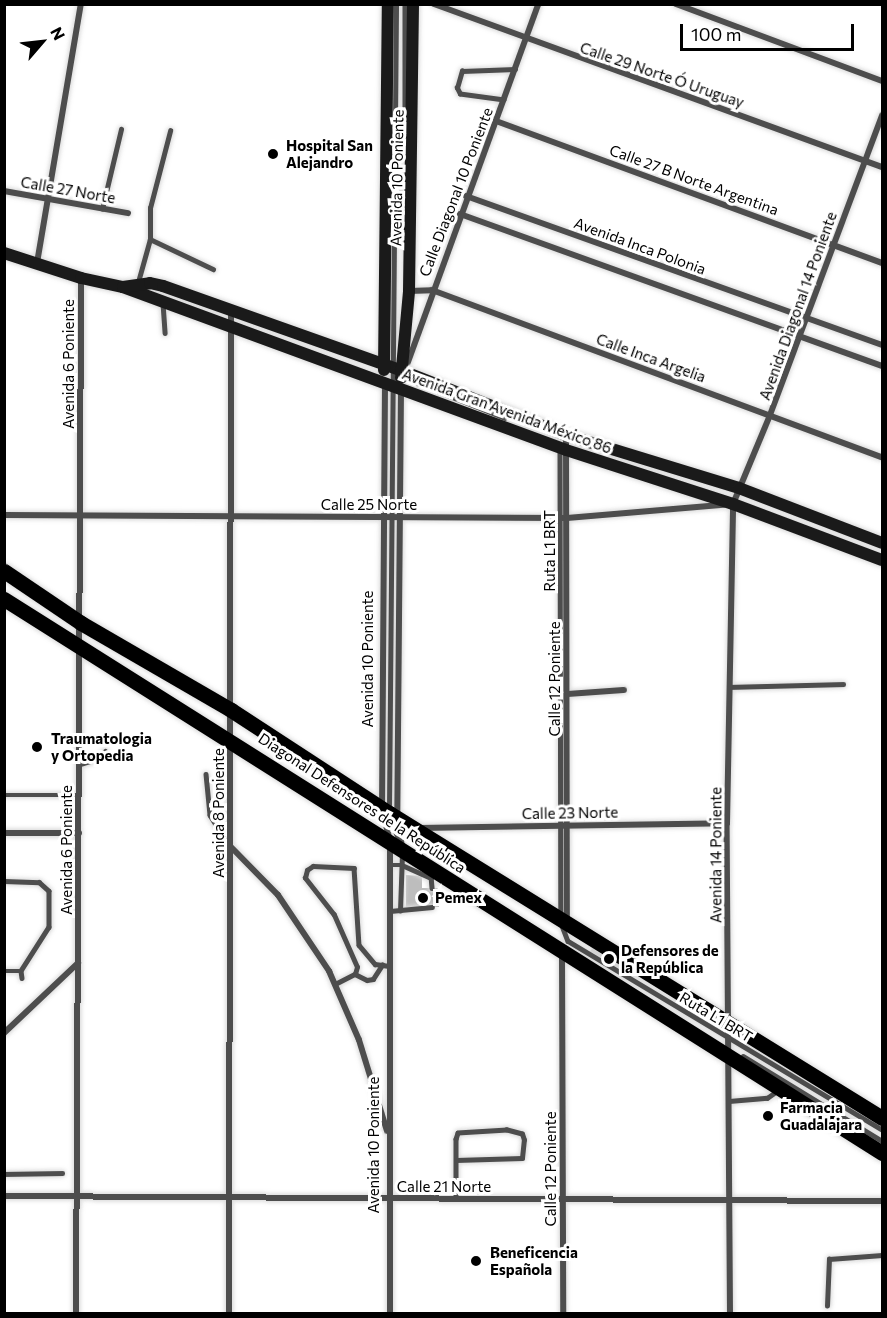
<!DOCTYPE html>
<html>
<head>
<meta charset="utf-8">
<style>
	body { margin:0 }
	#map { position:relative; width:887px; height:1318px; overflow:hidden; background:#fff; font-family:Commissioner,sans-serif }
	div>[style] { position:absolute }
	[style*='--x'] { left:calc(var(--x)*1px); top:calc(var(--y)*1px); width:calc(var(--w)*1px); rotate:calc(var(--a)*1deg) }
	.building>* { inset:0; background:#bdbdbd }
	.roads { filter:drop-shadow(0 0 2px #dbdbdb) drop-shadow(0 0 2px #dbdbdb) }
	.lane>* { height:4.5px; margin:-2.25px; padding:0 2.25px; transform-origin:2.25px; border-radius:2.25px; background:#4d4d4d }
	.street>* { height:6px; margin:-3px; padding:0 3px; transform-origin:3px; border-radius:3px; background:#4d4d4d }
	.secondary>* { height:12px; margin:-6px; padding:0 6px; transform-origin:6px; border-radius:6px; background:#1a1a1a }
	.primary>* { height:15px; margin:-7.5px; padding:0 7.5px; transform-origin:7.5px; border-radius:7.5px; background:#000 }
	.dots>* { width:16px; height:16px; translate:-50% -50%; box-sizing:border-box; border:3px solid #fff; border-radius:50% }
	span { translate:-50% -50%; white-space:nowrap; text-align:center; line-height:1.15; -webkit-text-stroke:6px #fff; paint-order:stroke }
	.street-label { font-size:15px; color:#000 }
	.poi-label { font-size:15px; color:#000; font-weight:700 }
	.left { translate:0 -50%; text-align:left }
	.frame { position:absolute; inset:0; border:6px solid #000; pointer-events:none }
	.north { position:absolute; left:12px; top:12px; width:60px; height:60px; -webkit-text-stroke:4px #fff; paint-order:stroke; rotate:62deg; font-size:16px; font-weight:700; line-height:24px; text-align:center; color:#000 }
	.north::after { content:''; display:block; margin:auto; width:21px; height:27px; background:#000; clip-path:polygon(50% 0,100% 100%,50% 72%,0 100%) }
	.scale { position:absolute; left:680px; top:24px; width:174px; height:27px; box-sizing:border-box; border:3px solid #000; border-top:0; padding-left:8px; font-size:18px; line-height:21px; white-space:nowrap; color:#000; -webkit-text-stroke:4px #fff; paint-order:stroke }
</style>
</head>
<body>
<div id="map">
	<div class="building">
		<div style="clip-path:polygon(396px 190px,403px 190px,402px 230px,396px 230px)"></div>
		<div style="clip-path:polygon(406px 875px,422px 876px,422px 888px,439px 888px,439px 907px,406px 907px)"></div>
		<div style="clip-path:polygon(593px 947px,627px 968px,624px 974px,589px 953px)"></div>
	</div>
	<div class="roads">
		<div class="lane">
			<div style="--x:405;--y:4;--w:124;--a:90"></div>
			<div style="--x:504;--y:100;--w:44;--a:-172.2"></div>
			<div style="--x:460;--y:94;--w:7;--a:-117"></div>
			<div style="--x:457;--y:88;--w:18;--a:-74"></div>
			<div style="--x:462;--y:71;--w:53;--a:-2.2"></div>
			<div style="--x:102;--y:209;--w:82;--a:-76.6"></div>
			<div style="--x:150;--y:239;--w:70;--a:25.5"></div>
			<div style="--x:138;--y:282;--w:45;--a:-74.4"></div>
			<div style="--x:150;--y:239;--w:31;--a:-90"></div>
			<div style="--x:150;--y:208;--w:80;--a:-75.4"></div>
			<div style="--x:163;--y:303;--w:30;--a:86"></div>
			<div style="--x:407;--y:379;--w:105;--a:21.7"></div>
			<div style="--x:560;--y:449;--w:465;--a:89.9"></div>
			<div style="--x:729;--y:687;--w:114;--a:-1.5"></div>
			<div style="--x:80;--y:764;--w:15;--a:-16"></div>
			<div style="--x:94;--y:760;--w:14;--a:-39"></div>
			<div style="--x:206;--y:774;--w:41;--a:84.4"></div>
			<div style="--x:210;--y:815;--w:36;--a:58"></div>
			<div style="--x:4;--y:795;--w:75;--a:0"></div>
			<div style="--x:389;--y:809;--w:805;--a:-89.5"></div>
			<div style="--x:389;--y:817;--w:27;--a:66"></div>
			<div style="--x:390;--y:865;--w:12;--a:0"></div>
			<div style="--x:402;--y:865;--w:32;--a:24"></div>
			<div style="--x:431;--y:876;--w:12;--a:85"></div>
			<div style="--x:4;--y:881;--w:35;--a:2"></div>
			<div style="--x:39;--y:882;--w:13;--a:42"></div>
			<div style="--x:49;--y:891;--w:36;--a:90"></div>
			<div style="--x:49;--y:927;--w:52;--a:122.5"></div>
			<div style="--x:21;--y:971;--w:7;--a:82"></div>
			<div style="--x:390;--y:911;--w:42;--a:-5.4"></div>
			<div style="--x:400;--y:911;--w:57;--a:-88"></div>
			<div style="--x:561;--y:923;--w:19;--a:69"></div>
			<div style="--x:568;--y:941;--w:366;--a:31"></div>
			<div style="--x:4;--y:971;--w:17;--a:0"></div>
			<div style="--x:355;--y:974;--w:13;--a:27"></div>
			<div style="--x:367;--y:980;--w:6;--a:-9"></div>
			<div style="--x:373;--y:979;--w:17;--a:-57"></div>
			<div style="--x:335;--y:984;--w:22;--a:-27"></div>
			<div style="--x:355;--y:974;--w:7;--a:-74"></div>
			<div style="--x:357;--y:967;--w:57;--a:-113.9"></div>
			<div style="--x:334;--y:915;--w:47;--a:-128.1"></div>
			<div style="--x:305;--y:878;--w:8;--a:-76"></div>
			<div style="--x:307;--y:870;--w:7;--a:-34"></div>
			<div style="--x:313;--y:866;--w:41;--a:2.8"></div>
			<div style="--x:354;--y:868;--w:77;--a:86.3"></div>
			<div style="--x:359;--y:945;--w:25;--a:50"></div>
			<div style="--x:375;--y:964;--w:14;--a:8"></div>
			<div style="--x:743;--y:1056;--w:163;--a:31.4"></div>
			<div style="--x:729;--y:1101;--w:38;--a:-5"></div>
			<div style="--x:767;--y:1098;--w:12;--a:-35"></div>
			<div style="--x:456;--y:1160;--w:66;--a:-1.7"></div>
			<div style="--x:522;--y:1158;--w:18;--a:-84"></div>
			<div style="--x:524;--y:1140;--w:6;--a:-108"></div>
			<div style="--x:522;--y:1134;--w:16;--a:-165"></div>
			<div style="--x:507;--y:1130;--w:49;--a:176.5"></div>
			<div style="--x:458;--y:1133;--w:6;--a:108"></div>
			<div style="--x:456;--y:1139;--w:60;--a:90"></div>
			<div style="--x:4;--y:1174;--w:58;--a:-1"></div>
			<div style="--x:827;--y:1306;--w:47;--a:-87.6"></div>
			<div style="--x:829;--y:1259;--w:53;--a:-4.3"></div>
		</div>
		<div class="street">
			<div style="--x:434;--y:4;--w:477;--a:20"></div>
			<div style="--x:676;--y:4;--w:220;--a:20.5"></div>
			<div style="--x:496;--y:121;--w:411;--a:20.2"></div>
			<div style="--x:4;--y:191;--w:126;--a:10.1"></div>
			<div style="--x:466;--y:196;--w:442;--a:19.7"></div>
			<div style="--x:460;--y:214;--w:449;--a:19.8"></div>
			<div style="--x:37;--y:263;--w:263;--a:-80.4"></div>
			<div style="--x:409;--y:291;--w:23;--a:-2"></div>
			<div style="--x:432;--y:290;--w:480;--a:20.4"></div>
			<div style="--x:408;--y:362;--w:381;--a:-70"></div>
			<div style="--x:385;--y:383;--w:426;--a:90.4"></div>
			<div style="--x:382;--y:809;--w:34;--a:76"></div>
			<div style="--x:390;--y:842;--w:472;--a:90"></div>
			<div style="--x:401;--y:389;--w:429;--a:90.5"></div>
			<div style="--x:397;--y:818;--w:29;--a:80"></div>
			<div style="--x:566;--y:435;--w:485;--a:89.9"></div>
			<div style="--x:4;--y:515;--w:563;--a:0.31"></div>
			<div style="--x:567;--y:518;--w:157;--a:-4.8"></div>
			<div style="--x:567;--y:694;--w:57;--a:-4"></div>
			<div style="--x:419;--y:828;--w:308;--a:-0.9"></div>
			<div style="--x:4;--y:833;--w:75;--a:0"></div>
			<div style="--x:231;--y:847;--w:67;--a:45.6"></div>
			<div style="--x:278;--y:895;--w:92;--a:56.1"></div>
			<div style="--x:329;--y:971;--w:75;--a:66.5"></div>
			<div style="--x:359;--y:1040;--w:95;--a:72.9"></div>
			<div style="--x:562;--y:954;--w:360;--a:89.8"></div>
			<div style="--x:4;--y:1033;--w:102;--a:-43.4"></div>
			<div style="--x:4;--y:1196;--w:878;--a:0.33"></div>
			<div style="--x:76;--y:1314;--w:1036;--a:-89.72"></div>
			<div style="--x:229;--y:1314;--w:1002;--a:-89.89"></div>
			<div style="--x:730;--y:1314;--w:491;--a:-90.4"></div>
			<div style="--x:727;--y:823;--w:319;--a:-88.9"></div>
			<div style="--x:733;--y:504;--w:96;--a:-67.4"></div>
			<div style="--x:770;--y:415;--w:320;--a:-69.5"></div>
		</div>
		<div class="secondary">
			<div style="--x:4;--y:253;--w:81;--a:18"></div>
			<div style="--x:81;--y:278;--w:43;--a:12.1"></div>
			<div style="--x:123;--y:287;--w:472;--a:20.2"></div>
			<div style="--x:566;--y:450;--w:176;--a:17.9"></div>
			<div style="--x:733;--y:504;--w:159;--a:20.6"></div>
			<div style="--x:123;--y:287;--w:27;--a:-8"></div>
			<div style="--x:150;--y:283;--w:13;--a:13"></div>
			<div style="--x:163;--y:286;--w:251;--a:19.5"></div>
			<div style="--x:400;--y:370;--w:178;--a:21.4"></div>
			<div style="--x:566;--y:435;--w:181;--a:17"></div>
			<div style="--x:739;--y:488;--w:153;--a:21"></div>
			<div style="--x:384;--y:370;--w:366;--a:-89.4"></div>
			<div style="--x:401;--y:378;--w:87;--a:-84.7"></div>
			<div style="--x:409;--y:291;--w:287;--a:-89.2"></div>
		</div>
		<div class="primary">
			<div style="--x:4;--y:571;--w:93;--a:34"></div>
			<div style="--x:81;--y:623;--w:173;--a:30.1"></div>
			<div style="--x:231;--y:710;--w:189;--a:33.1"></div>
			<div style="--x:389;--y:813;--w:580;--a:31.74"></div>
			<div style="--x:4;--y:599;--w:1038;--a:32.25"></div>
		</div>
	</div>
	<div class="dots">
		<div style="left:273px;top:154px;background:#000"></div>
		<div style="left:37px;top:747px;background:#000"></div>
		<div style="left:423px;top:898px;background:#000"></div>
		<div style="left:609px;top:959px;background:#000"></div>
		<div style="left:768px;top:1116px;background:#000"></div>
		<div style="left:476px;top:1261px;background:#000"></div>
	</div>
	<div class="street-label">
		<span style="left:662px;top:75px;rotate:19deg">Calle 29 Norte Ó Uruguay</span>
		<span style="left:397px;top:178px;rotate:-89deg">Avenida 10 Poniente</span>
		<span style="left:694px;top:180px;rotate:20deg">Calle 27 B Norte Argentina</span>
		<span style="left:68px;top:190px;rotate:10deg">Calle 27 Norte</span>
		<span style="left:456px;top:192px;rotate:-69deg">Calle Diagonal 10 Poniente</span>
		<span style="left:640px;top:246px;rotate:20deg">Avenida Inca Polonia</span>
		<span style="left:798px;top:306px;rotate:-70deg">Avenida Diagonal 14 Poniente</span>
		<span style="left:651px;top:358px;rotate:20deg">Calle Inca Argelia</span>
		<span style="left:69px;top:364px;rotate:-90deg">Avenida 6 Poniente</span>
		<span style="left:507px;top:411px;rotate:20deg">Avenida Gran Avenida México 86</span>
		<span style="left:369px;top:505px">Calle 25 Norte</span>
		<span style="left:550px;top:551px;rotate:-90deg">Ruta L1 BRT</span>
		<span style="left:368px;top:659px;rotate:-90deg">Avenida 10 Poniente</span>
		<span style="left:555px;top:679px;rotate:-90deg">Calle 12 Poniente</span>
		<span style="left:362px;top:803px;rotate:33deg">Diagonal Defensores de la República</span>
		<span style="left:219px;top:813px;rotate:-90deg">Avenida 8 Poniente</span>
		<span style="left:570px;top:813px;rotate:-1deg">Calle 23 Norte</span>
		<span style="left:67px;top:850px;rotate:-90deg">Avenida 6 Poniente</span>
		<span style="left:716px;top:855px;rotate:-90deg">Avenida 14 Poniente</span>
		<span style="left:716px;top:1017px;rotate:31deg">Ruta L1 BRT</span>
		<span style="left:374px;top:1145px;rotate:-90deg">Avenida 10 Poniente</span>
		<span style="left:551px;top:1169px;rotate:-90deg">Calle 12 Poniente</span>
		<span style="left:444px;top:1187px">Calle 21 Norte</span>
	</div>
	<div class="poi-label">
		<span class="left" style="left:286px;top:154px">Hospital San<br>Alejandro</span>
		<span class="left" style="left:51px;top:747px">Traumatologia<br>y Ortopedia</span>
		<span class="left" style="left:435px;top:898px">Pemex</span>
		<span class="left" style="left:621px;top:959px">Defensores de<br>la República</span>
		<span class="left" style="left:780px;top:1116px">Farmacia<br>Guadalajara</span>
		<span class="left" style="left:490px;top:1261px">Beneficencia<br>Española</span>
	</div>
	<div class="frame"></div>
	<div class="north">N</div>
	<div class="scale">100 m</div>
</div>
</body>
</html>
